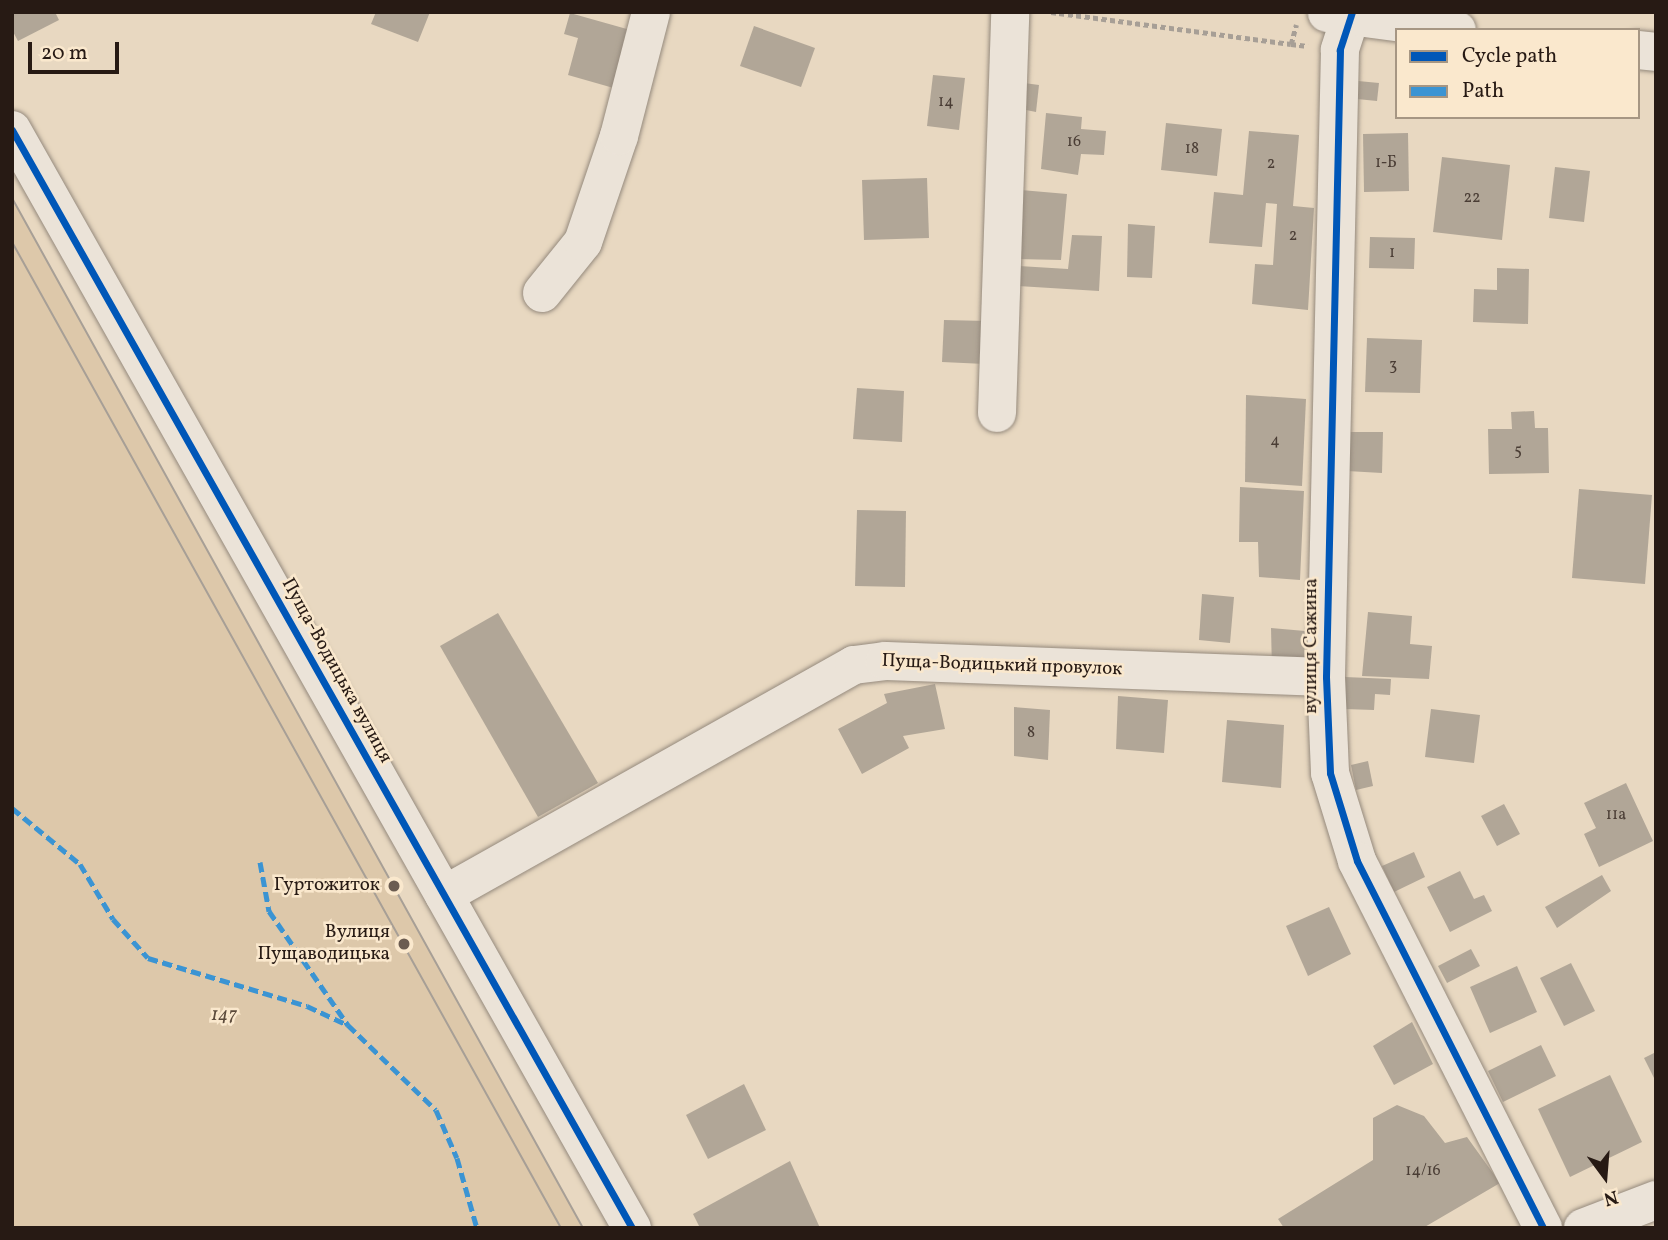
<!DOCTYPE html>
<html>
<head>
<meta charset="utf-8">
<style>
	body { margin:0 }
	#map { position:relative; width:1668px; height:1240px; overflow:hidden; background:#e8d8c1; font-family:Vollkorn,serif }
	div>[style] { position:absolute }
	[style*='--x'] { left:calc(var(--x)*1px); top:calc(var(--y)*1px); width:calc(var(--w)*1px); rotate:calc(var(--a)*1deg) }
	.green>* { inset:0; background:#ddc8aa }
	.building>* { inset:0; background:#b1a697 }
	.path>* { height:4.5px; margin-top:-2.25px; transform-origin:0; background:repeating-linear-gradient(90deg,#a79f96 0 5px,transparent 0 8.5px) }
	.roads { filter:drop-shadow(0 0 2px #958a7d) drop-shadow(0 0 2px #958a7d) }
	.minor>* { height:38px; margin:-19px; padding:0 19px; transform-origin:19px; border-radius:19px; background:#ebe3d8 }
	.tram>* { height:2px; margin:-1px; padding:0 1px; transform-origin:1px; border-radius:1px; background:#a79f96 }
	.quiet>* { height:5px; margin-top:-2.5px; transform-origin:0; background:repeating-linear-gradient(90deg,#3b94d3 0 10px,transparent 0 15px) }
	.cycleway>* { height:7px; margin:-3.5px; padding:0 3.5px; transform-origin:3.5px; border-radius:3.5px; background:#0057b8 }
	.dots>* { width:19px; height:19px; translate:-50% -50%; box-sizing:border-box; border:4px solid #fae8cd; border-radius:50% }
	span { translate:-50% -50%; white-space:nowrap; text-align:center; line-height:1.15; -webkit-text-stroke:5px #fae8cd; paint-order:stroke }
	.number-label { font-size:16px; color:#4a3d35 }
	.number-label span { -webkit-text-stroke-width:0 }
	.street-label { font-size:19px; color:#271a14 }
	.poi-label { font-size:19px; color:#271a14 }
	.right { translate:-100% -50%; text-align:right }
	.park-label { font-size:19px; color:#5b4a3b; font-style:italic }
	.frame { position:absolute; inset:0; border:14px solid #271a14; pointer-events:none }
	.legend { position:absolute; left:1395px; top:28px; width:245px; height:91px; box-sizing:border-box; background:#fae8cd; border:2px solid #a69683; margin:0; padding:9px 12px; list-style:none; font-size:21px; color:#271a14 }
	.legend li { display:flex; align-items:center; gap:14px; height:35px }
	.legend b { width:35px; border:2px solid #a69683 }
	.north { position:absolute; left:1570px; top:1142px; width:70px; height:70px; -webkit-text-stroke:5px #fae8cd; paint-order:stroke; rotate:164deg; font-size:19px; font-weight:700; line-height:28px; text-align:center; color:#271a14 }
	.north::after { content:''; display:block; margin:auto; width:24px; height:32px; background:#271a14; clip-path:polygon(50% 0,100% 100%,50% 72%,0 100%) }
	.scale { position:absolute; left:28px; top:42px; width:91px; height:32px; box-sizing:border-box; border:4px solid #271a14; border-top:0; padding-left:9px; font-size:21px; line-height:24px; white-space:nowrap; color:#271a14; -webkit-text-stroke:5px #fae8cd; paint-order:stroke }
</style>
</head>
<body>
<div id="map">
	<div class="green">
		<div style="clip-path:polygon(12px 198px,351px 809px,583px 1228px,12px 1228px)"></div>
	</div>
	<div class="building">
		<div style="clip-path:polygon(12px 12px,55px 12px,59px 20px,18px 41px,12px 30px)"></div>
		<div style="clip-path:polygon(376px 12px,430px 12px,418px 42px,371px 24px)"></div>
		<div style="clip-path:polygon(570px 13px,641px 33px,624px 91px,568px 75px,578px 38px,564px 34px)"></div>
		<div style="clip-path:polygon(754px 26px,815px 48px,801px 87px,740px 66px)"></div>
		<div style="clip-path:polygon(933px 75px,965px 78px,959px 130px,927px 126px)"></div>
		<div style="clip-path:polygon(1358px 81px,1379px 83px,1377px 101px,1357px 99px)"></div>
		<div style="clip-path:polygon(1024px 83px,1039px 85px,1036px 112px,1021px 109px)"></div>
		<div style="clip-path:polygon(1046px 113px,1082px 117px,1081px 129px,1106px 131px,1104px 155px,1081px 154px,1078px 175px,1041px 169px)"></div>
		<div style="clip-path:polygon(1166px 123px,1222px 129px,1217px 176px,1161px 170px)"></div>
		<div style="clip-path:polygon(1249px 131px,1299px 135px,1293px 206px,1314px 208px,1308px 310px,1252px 304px,1255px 264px,1273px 265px,1277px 204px,1266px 203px,1262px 247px,1209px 243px,1214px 192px,1243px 195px)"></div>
		<div style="clip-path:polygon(1408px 133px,1409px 191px,1364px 192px,1363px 134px)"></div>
		<div style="clip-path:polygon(1442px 157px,1510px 165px,1502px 240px,1433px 232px)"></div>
		<div style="clip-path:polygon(1555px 167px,1590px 171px,1584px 222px,1549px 218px)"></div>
		<div style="clip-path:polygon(927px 178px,929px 238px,864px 240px,862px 180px)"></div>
		<div style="clip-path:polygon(1021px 190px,1067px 194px,1061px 260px,1017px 259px)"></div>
		<div style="clip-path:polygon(1128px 224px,1155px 226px,1152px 278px,1127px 277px)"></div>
		<div style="clip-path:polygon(1072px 235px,1102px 236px,1099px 291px,1018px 286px,1019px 266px,1068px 269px)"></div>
		<div style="clip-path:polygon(1370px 237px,1415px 238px,1414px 269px,1369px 268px)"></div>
		<div style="clip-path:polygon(1497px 268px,1529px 269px,1528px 324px,1473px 322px,1474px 289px,1497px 290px)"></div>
		<div style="clip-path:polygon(944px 320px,987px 321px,985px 364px,942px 362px)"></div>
		<div style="clip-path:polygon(1367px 338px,1422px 340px,1420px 393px,1365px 392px)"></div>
		<div style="clip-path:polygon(857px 388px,904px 391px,902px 442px,853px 439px)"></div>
		<div style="clip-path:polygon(1246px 395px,1306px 399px,1302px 486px,1245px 482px)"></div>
		<div style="clip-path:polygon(1534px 411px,1535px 428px,1548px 428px,1549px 473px,1489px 474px,1488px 429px,1512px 429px,1511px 412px)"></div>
		<div style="clip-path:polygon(1348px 432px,1383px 432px,1382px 473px,1347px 471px)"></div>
		<div style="clip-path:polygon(1240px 487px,1304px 491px,1300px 580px,1259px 577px,1258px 542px,1239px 542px)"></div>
		<div style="clip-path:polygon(1579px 489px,1652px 495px,1645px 584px,1572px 578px)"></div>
		<div style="clip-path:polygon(857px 510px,906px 511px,905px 587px,855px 586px)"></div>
		<div style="clip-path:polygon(1202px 594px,1234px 597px,1230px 643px,1199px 640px)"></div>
		<div style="clip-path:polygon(1368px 612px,1412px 616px,1410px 644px,1432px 646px,1429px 679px,1362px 676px)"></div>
		<div style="clip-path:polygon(498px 613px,598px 783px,538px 817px,440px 646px)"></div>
		<div style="clip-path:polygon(1271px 628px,1305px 631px,1304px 671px,1272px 670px)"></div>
		<div style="clip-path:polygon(1345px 677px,1391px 679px,1390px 695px,1375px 694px,1374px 710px,1344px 709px)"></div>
		<div style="clip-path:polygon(935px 684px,945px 729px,903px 736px,909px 748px,862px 774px,838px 729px,887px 703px,884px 694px)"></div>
		<div style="clip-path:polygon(1118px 696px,1168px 700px,1164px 753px,1116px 749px)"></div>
		<div style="clip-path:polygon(1014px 707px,1050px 710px,1048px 760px,1014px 756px)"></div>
		<div style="clip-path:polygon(1431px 709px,1480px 715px,1474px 763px,1425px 757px)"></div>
		<div style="clip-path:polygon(1227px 720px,1284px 725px,1281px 788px,1222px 782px)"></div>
		<div style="clip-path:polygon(1368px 761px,1373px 786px,1356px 790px,1351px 765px)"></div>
		<div style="clip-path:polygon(1626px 783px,1653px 841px,1599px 867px,1584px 834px,1596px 828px,1584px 803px)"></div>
		<div style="clip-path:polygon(1504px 804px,1520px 834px,1497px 846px,1481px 816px)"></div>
		<div style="clip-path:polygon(1414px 852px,1425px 877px,1394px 892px,1382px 866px)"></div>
		<div style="clip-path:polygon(1460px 871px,1474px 899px,1484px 895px,1492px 911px,1450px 932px,1427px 887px)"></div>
		<div style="clip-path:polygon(1602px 875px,1611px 891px,1557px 928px,1545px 907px)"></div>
		<div style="clip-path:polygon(1329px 907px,1351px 954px,1308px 976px,1286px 926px)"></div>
		<div style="clip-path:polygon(1471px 949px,1480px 966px,1447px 983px,1438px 966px)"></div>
		<div style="clip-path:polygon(1571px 963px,1595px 1011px,1564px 1026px,1540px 978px)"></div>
		<div style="clip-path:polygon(1517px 966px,1537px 1012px,1490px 1033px,1470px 987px)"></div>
		<div style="clip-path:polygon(1412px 1022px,1433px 1064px,1394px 1085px,1373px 1046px)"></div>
		<div style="clip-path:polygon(1541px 1045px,1556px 1076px,1503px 1102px,1488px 1071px)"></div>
		<div style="clip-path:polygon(1656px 1052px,1656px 1082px,1644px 1058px)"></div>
		<div style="clip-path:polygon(1610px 1075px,1642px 1142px,1570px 1177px,1538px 1109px)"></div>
		<div style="clip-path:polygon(744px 1084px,766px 1130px,708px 1159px,686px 1115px)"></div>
		<div style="clip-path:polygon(1397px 1105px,1424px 1116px,1445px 1143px,1467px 1137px,1500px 1183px,1423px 1228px,1284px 1228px,1278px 1219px,1373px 1160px,1373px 1118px)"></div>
		<div style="clip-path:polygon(790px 1161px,820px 1228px,700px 1228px,693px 1214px)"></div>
	</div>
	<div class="path">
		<div style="--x:1051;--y:12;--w:242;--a:7.6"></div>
		<div style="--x:1291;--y:44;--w:20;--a:-75"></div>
		<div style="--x:1291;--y:44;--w:17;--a:7"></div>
	</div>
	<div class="roads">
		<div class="minor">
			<div style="--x:1352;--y:12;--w:40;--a:108"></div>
			<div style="--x:1340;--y:50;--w:627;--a:91.28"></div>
			<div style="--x:1326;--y:677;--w:96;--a:87.6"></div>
			<div style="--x:1330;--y:773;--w:92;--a:72.9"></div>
			<div style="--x:1357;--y:861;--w:411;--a:63.1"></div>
			<div style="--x:1327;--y:13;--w:131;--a:7.5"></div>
			<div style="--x:1638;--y:50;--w:18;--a:6"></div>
			<div style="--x:12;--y:130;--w:1261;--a:60.55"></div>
			<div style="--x:542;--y:293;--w:65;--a:-51.2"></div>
			<div style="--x:583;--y:242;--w:112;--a:-71.2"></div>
			<div style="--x:619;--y:136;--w:128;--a:-75.5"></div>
			<div style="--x:997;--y:413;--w:401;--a:-88.1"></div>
			<div style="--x:444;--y:895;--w:470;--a:-29.3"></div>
			<div style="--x:854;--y:665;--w:31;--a:-7"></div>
			<div style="--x:885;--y:661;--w:441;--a:2.1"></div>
			<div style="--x:1583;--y:1228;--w:78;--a:-21"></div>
		</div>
	</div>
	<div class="tram">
		<div style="--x:12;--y:198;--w:1178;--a:61"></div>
		<div style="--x:12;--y:242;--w:1129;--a:60.89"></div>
	</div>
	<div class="quiet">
		<div style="--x:12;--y:808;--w:88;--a:39.5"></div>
		<div style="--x:80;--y:864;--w:64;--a:59"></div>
		<div style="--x:113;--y:919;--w:52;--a:48.1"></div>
		<div style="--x:148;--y:958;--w:166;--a:16.8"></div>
		<div style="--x:307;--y:1006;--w:45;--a:24.9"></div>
		<div style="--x:348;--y:1025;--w:122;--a:44"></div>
		<div style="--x:436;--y:1110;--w:52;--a:66.4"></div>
		<div style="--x:457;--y:1158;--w:73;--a:74.1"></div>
		<div style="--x:260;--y:862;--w:50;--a:79.6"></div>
		<div style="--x:269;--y:911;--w:139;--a:55.3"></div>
	</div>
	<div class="cycleway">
		<div style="--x:1352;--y:12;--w:40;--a:108"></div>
		<div style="--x:1340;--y:50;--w:627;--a:91.28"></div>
		<div style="--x:1326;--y:677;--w:96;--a:87.6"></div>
		<div style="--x:1330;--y:773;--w:92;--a:72.9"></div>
		<div style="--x:1357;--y:861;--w:411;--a:63.1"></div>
		<div style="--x:12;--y:130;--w:1261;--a:60.55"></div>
	</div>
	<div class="dots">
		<div style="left:394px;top:886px;background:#6b5c51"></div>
		<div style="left:404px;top:944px;background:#6b5c51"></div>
	</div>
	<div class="number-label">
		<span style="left:946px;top:102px">14</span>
		<span style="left:1074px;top:142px">16</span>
		<span style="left:1192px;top:149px">18</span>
		<span style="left:1386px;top:163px">1-Б</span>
		<span style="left:1271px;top:164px">2</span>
		<span style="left:1472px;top:198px">22</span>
		<span style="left:1293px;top:236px">2</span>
		<span style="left:1392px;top:253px">1</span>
		<span style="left:1393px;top:366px">3</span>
		<span style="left:1275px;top:441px">4</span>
		<span style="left:1518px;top:451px">5</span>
		<span style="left:1031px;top:733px">8</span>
		<span style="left:1616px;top:815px">11а</span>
		<span style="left:1423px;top:1171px">14/16</span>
	</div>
	<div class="street-label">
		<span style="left:1312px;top:646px;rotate:-90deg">вулиця Сажина</span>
		<span style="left:1002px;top:666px;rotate:2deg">Пуща-Водицький провулок</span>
		<span style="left:336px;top:671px;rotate:61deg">Пуща-Водицька вулиця</span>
	</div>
	<div class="poi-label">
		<span class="right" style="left:380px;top:886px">Гуртожиток</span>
		<span class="right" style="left:390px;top:944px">Вулиця<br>Пущаводицька</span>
	</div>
	<div class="park-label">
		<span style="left:224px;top:1016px">147</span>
	</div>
	<div class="frame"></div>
	<ul class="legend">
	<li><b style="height:9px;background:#0057b8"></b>Cycle path</li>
	<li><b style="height:9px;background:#3b94d3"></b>Path</li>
	</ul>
	<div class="north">N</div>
	<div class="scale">20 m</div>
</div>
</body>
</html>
